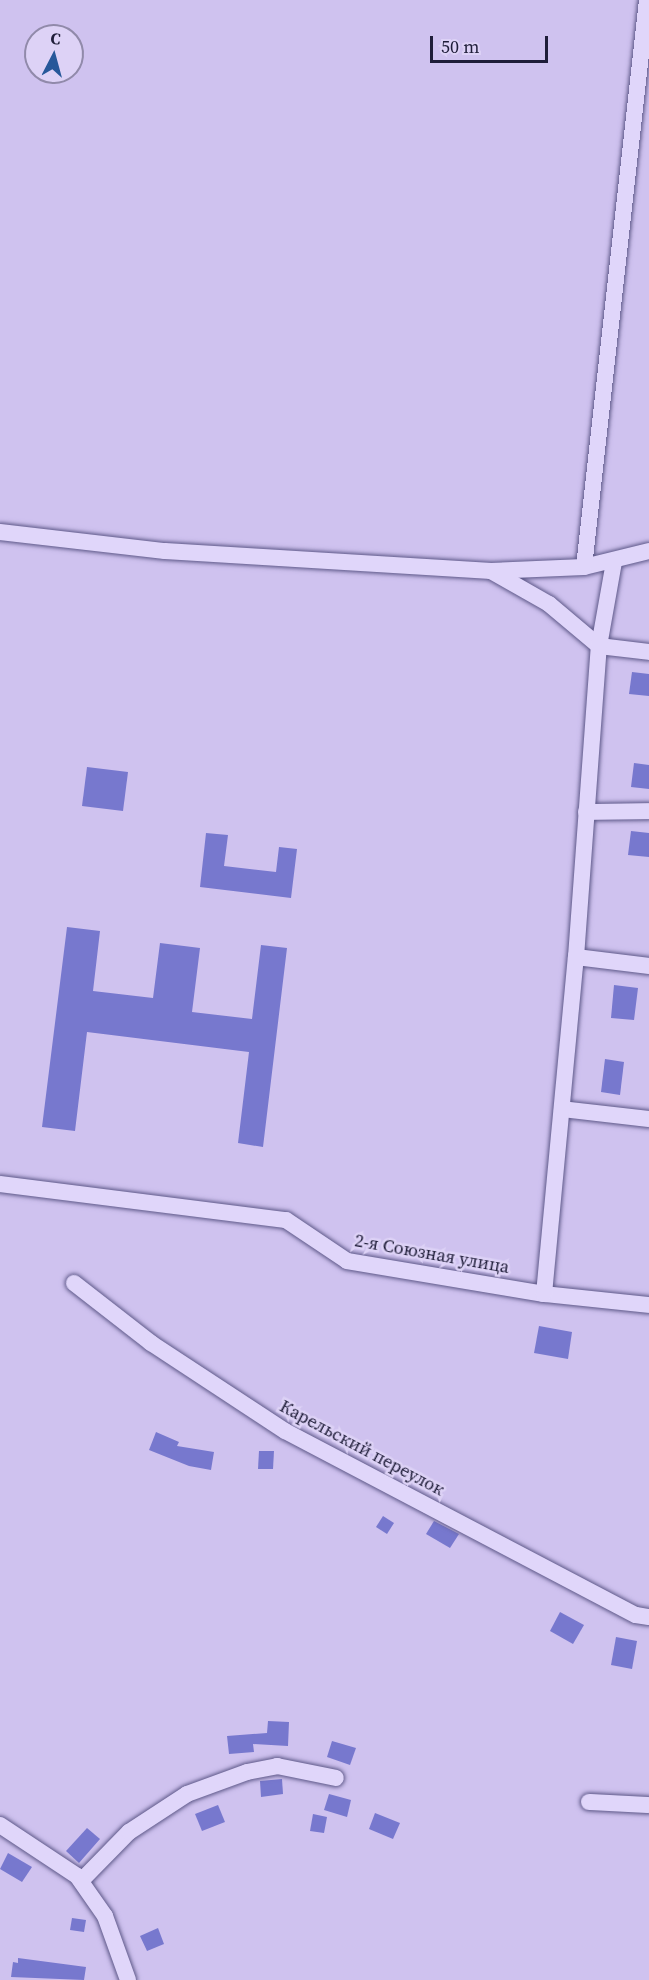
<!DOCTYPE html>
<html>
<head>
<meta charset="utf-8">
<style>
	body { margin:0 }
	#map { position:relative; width:649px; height:1980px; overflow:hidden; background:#cfc2ef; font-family:"Source Serif 4",serif }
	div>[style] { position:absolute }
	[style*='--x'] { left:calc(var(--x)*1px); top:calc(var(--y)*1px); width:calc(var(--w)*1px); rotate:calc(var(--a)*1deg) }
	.building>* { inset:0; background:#7778ce }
	.roads { filter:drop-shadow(0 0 2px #5e5989) drop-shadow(0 0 2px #5e5989) }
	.minor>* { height:16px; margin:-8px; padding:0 8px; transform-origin:8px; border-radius:8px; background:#e0d6fa }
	span { translate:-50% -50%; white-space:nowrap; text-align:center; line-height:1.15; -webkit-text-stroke:5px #ddd2f6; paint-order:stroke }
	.street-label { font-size:18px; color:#1f1d39 }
	.north { position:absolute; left:24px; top:24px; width:60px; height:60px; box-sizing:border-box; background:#ddd2f6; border:2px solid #918aaa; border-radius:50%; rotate:6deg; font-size:16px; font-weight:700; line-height:24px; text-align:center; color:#1f1d39 }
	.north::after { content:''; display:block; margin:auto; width:21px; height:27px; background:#27589a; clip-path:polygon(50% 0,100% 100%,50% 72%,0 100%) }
	.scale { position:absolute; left:430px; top:36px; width:118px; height:27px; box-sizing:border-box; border:3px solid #1f1d39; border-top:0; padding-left:8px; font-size:18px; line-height:21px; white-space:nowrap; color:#1f1d39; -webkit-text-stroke:4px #ddd2f6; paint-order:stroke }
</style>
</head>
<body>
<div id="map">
	<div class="building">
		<div style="clip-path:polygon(632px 672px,649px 674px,649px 696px,629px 694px)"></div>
		<div style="clip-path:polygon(634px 763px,649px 765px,649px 789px,631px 787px)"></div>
		<div style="clip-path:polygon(87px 767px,128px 772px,123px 811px,82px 806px)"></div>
		<div style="clip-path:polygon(631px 831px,649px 833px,649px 857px,628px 855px)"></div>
		<div style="clip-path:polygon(206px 833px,228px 835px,224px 866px,276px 872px,279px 847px,297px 849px,291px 898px,200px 887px)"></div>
		<div style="clip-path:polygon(67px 927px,100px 931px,93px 991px,153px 998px,160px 943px,200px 948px,192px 1012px,252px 1019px,261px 945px,287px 948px,263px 1147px,238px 1143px,249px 1052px,87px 1032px,75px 1131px,42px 1127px)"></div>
		<div style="clip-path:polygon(614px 985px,638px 988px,634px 1020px,611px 1018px)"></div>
		<div style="clip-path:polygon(605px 1059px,624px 1062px,620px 1095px,601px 1092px)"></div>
		<div style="clip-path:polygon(539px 1326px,572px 1332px,568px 1359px,534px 1353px)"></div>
		<div style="clip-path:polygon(156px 1432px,179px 1442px,177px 1446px,214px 1452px,211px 1470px,189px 1466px,149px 1450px)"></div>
		<div style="clip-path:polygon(259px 1451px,274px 1451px,273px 1469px,258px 1469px)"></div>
		<div style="clip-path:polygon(383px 1516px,394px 1523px,387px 1534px,376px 1527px)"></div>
		<div style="clip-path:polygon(434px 1521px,459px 1534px,450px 1548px,426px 1534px)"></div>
		<div style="clip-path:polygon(560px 1612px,584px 1625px,573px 1644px,550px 1631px)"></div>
		<div style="clip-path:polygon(616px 1637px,637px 1641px,632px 1669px,611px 1665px)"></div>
		<div style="clip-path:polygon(268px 1721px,289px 1722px,288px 1746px,253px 1744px,254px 1752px,229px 1754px,227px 1736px,267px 1733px)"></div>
		<div style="clip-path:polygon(332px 1741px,356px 1748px,350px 1765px,327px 1757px)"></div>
		<div style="clip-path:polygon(282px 1779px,283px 1794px,261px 1797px,260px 1781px)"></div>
		<div style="clip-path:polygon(329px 1794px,351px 1800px,347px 1817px,324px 1810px)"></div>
		<div style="clip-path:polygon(218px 1805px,225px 1822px,202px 1831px,195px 1814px)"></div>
		<div style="clip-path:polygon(375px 1813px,400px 1823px,393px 1839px,369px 1829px)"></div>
		<div style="clip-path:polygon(313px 1814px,327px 1817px,324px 1833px,310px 1831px)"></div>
		<div style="clip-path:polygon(87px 1828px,100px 1839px,79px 1863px,66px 1851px)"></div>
		<div style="clip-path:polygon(8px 1853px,32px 1867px,22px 1882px,0 1869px)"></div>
		<div style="clip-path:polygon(72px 1918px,86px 1920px,84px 1932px,70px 1930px)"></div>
		<div style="clip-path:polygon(158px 1928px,164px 1944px,147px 1951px,140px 1936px)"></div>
		<div style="clip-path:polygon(18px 1958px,86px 1967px,84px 1980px,11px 1977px,13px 1962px,18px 1963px)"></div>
	</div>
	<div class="roads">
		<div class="minor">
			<div style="--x:0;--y:532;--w:166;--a:6.6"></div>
			<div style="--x:165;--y:551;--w:327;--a:3.5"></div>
			<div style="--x:491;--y:571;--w:93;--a:-2.5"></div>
			<div style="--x:584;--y:567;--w:67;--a:-13.8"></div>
			<div style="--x:584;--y:567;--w:570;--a:-83.66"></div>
			<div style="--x:491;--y:571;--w:67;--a:29.6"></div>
			<div style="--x:549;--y:604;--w:65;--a:40"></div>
			<div style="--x:599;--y:646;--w:50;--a:6.8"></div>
			<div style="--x:586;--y:812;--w:63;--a:-0.9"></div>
			<div style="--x:576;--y:957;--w:74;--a:7"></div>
			<div style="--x:562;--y:1109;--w:88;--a:6.6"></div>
			<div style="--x:0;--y:1184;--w:288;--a:7.2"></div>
			<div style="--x:286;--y:1220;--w:73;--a:33.9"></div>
			<div style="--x:347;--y:1261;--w:200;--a:9.5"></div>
			<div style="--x:544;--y:1294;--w:106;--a:6"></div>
			<div style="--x:74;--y:1283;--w:98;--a:37.9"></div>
			<div style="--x:151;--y:1343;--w:160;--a:33.3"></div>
			<div style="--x:285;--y:1431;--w:396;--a:27.7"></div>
			<div style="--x:636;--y:1615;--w:13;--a:9"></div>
			<div style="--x:544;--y:1294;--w:339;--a:-84.6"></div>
			<div style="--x:576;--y:957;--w:312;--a:-85.8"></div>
			<div style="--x:599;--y:646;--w:85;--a:-79.9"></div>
			<div style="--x:589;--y:1802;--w:60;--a:2.9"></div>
			<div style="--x:0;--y:1825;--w:92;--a:33.5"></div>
			<div style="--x:77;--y:1876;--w:49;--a:55"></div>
			<div style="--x:105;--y:1916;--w:68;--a:70.2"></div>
			<div style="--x:81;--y:1881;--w:69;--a:-45.6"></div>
			<div style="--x:129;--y:1832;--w:69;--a:-33.2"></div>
			<div style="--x:187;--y:1794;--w:64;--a:-20.1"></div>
			<div style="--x:247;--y:1772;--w:31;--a:-11"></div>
			<div style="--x:277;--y:1766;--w:60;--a:11.5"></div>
		</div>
	</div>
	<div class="street-label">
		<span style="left:432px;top:1254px;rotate:10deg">2-я Союзная улица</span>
		<span style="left:362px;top:1448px;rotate:28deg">Карельский переулок</span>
	</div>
	<div class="north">С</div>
	<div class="scale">50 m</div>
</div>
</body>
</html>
